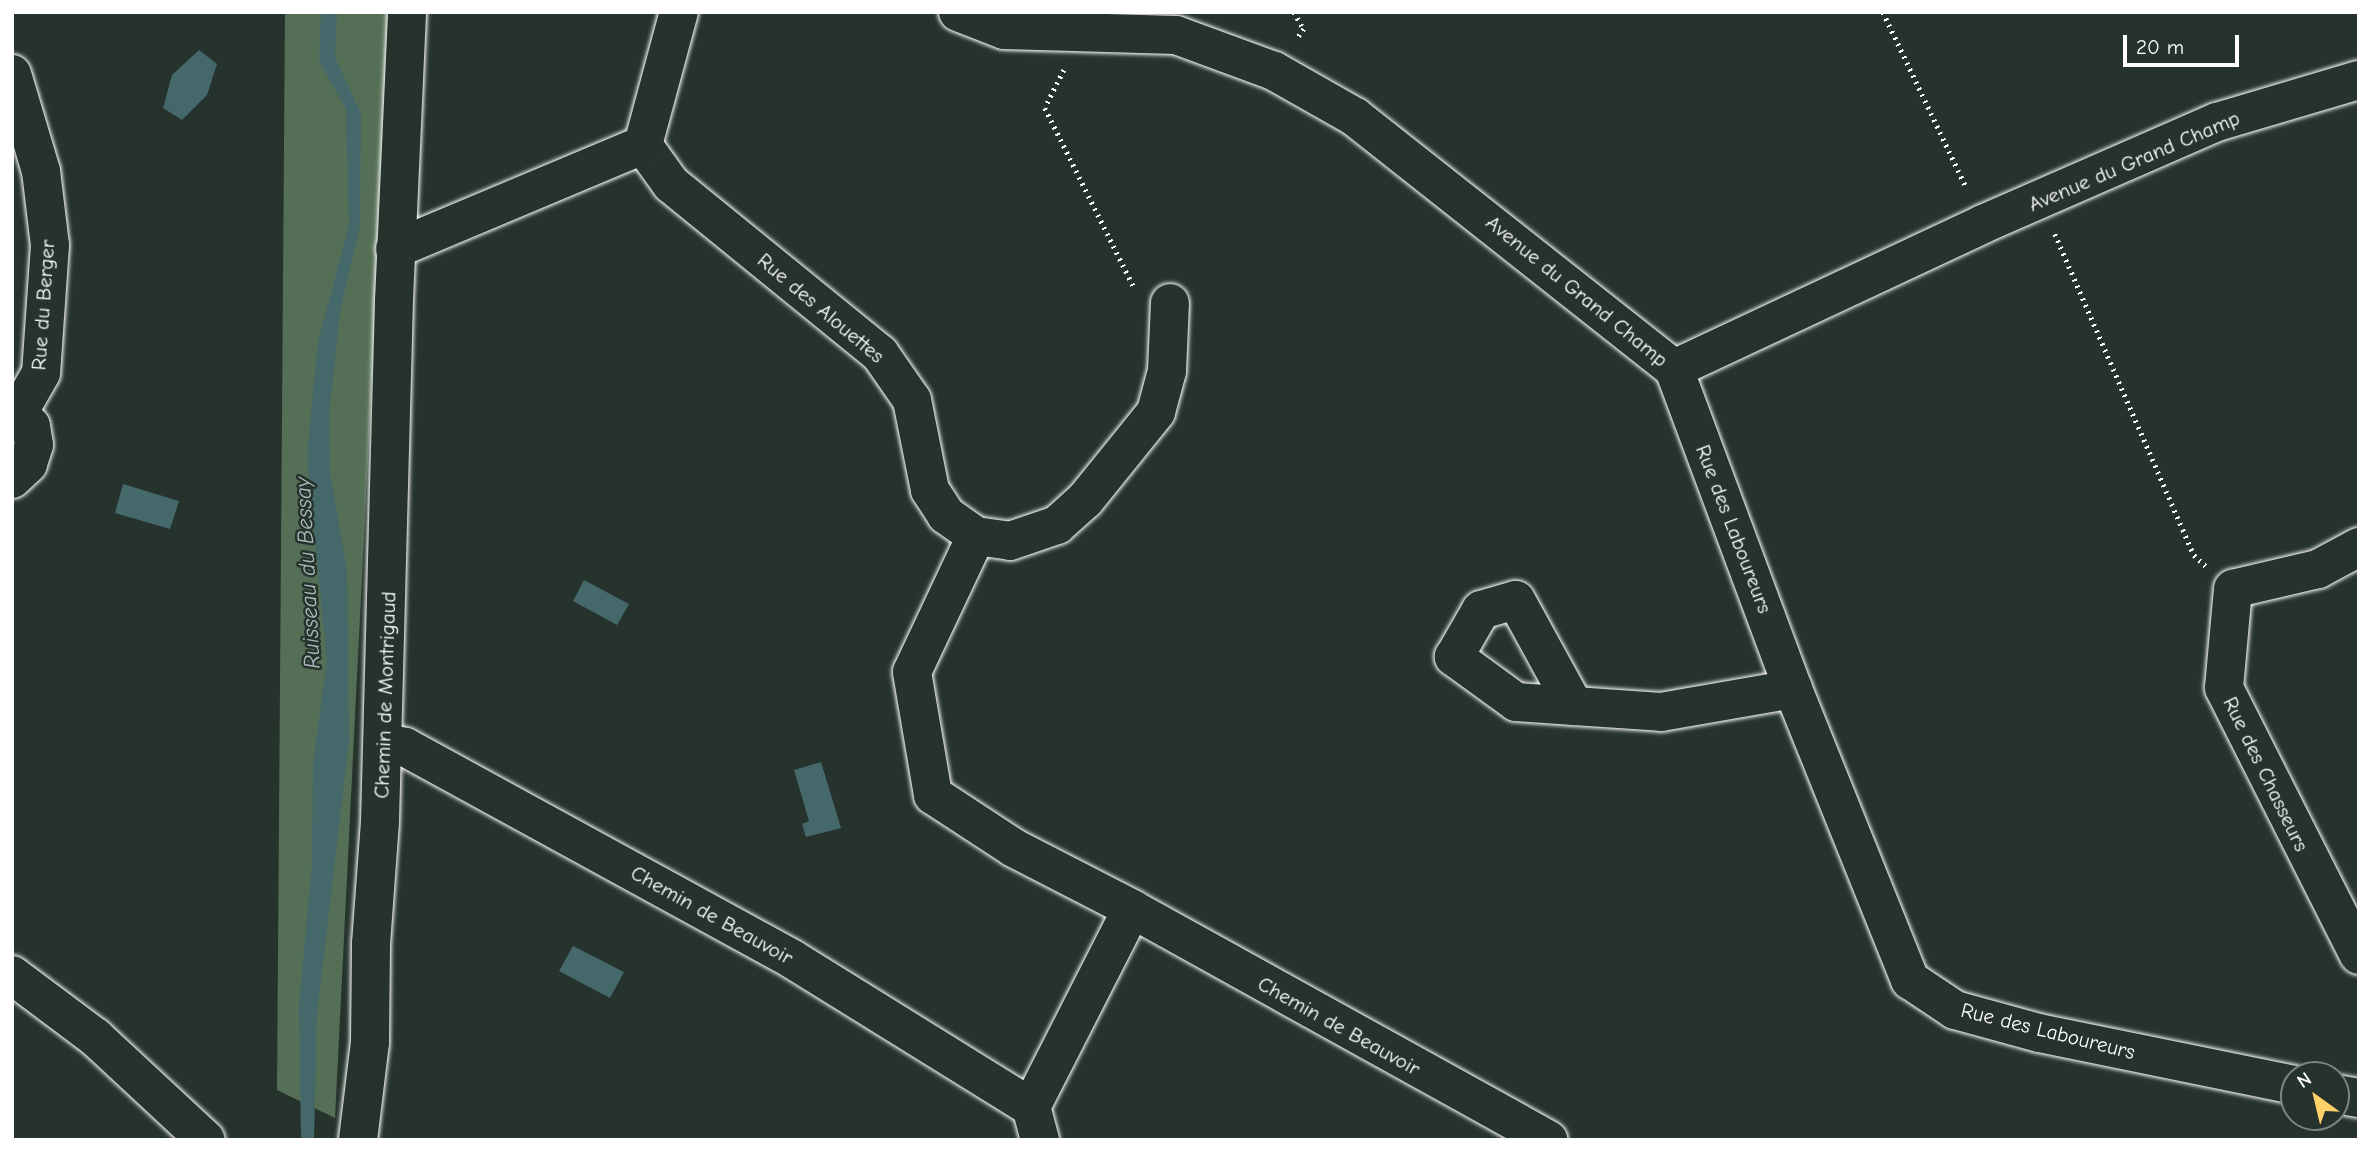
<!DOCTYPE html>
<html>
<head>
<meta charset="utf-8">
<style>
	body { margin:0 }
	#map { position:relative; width:2371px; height:1152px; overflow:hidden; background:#26332d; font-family:"Comic Neue",sans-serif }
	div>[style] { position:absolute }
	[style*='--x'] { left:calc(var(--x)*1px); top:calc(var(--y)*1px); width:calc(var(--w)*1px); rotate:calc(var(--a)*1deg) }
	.green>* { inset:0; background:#556f56 }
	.water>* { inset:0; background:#45686b }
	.path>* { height:4.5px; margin-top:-2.25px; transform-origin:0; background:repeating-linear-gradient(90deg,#fff 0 2px,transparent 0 7px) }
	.roads { filter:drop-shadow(0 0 2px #fff) drop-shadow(0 0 2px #fff) }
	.minor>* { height:38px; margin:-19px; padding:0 19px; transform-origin:19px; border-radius:19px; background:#26332d }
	span { translate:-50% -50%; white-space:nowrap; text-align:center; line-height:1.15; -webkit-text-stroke:5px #26332d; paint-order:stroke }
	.street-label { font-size:21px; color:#fff }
	.water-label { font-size:23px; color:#abbbbc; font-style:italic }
	.frame { position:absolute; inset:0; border:14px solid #fff; pointer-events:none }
	.north { position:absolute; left:2280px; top:1061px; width:70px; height:70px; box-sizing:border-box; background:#26332d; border:2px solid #7d8581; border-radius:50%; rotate:326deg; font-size:19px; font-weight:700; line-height:28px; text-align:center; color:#fff }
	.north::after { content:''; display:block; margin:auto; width:24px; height:32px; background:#ffd166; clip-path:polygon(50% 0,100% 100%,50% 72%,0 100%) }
	.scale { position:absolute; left:2123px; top:35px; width:116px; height:32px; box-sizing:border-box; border:4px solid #fff; border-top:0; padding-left:9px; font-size:21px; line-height:24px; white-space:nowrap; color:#fff; -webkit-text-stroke:5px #26332d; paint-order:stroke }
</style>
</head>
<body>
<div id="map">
	<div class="green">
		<div style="clip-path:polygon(285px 12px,390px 14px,335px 1118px,277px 1090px)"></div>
	</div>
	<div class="water">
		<div style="clip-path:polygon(321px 12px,337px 12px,335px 57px,361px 114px,360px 225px,340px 312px,329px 415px,330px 472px,347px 570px,349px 741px,317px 1014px,314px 1140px,301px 1140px,299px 1006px,312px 864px,313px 764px,327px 660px,307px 456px,318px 342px,349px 225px,346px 109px,319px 61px)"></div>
		<div style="clip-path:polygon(199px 50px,217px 64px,207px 95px,182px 120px,163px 108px,172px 75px)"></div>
		<div style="clip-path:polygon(123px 484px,179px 501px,170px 529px,115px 513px)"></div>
		<div style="clip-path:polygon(584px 580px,629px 604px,617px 625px,573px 601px)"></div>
		<div style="clip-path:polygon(821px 762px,841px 828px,806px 837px,802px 824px,809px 821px,794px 770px)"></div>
		<div style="clip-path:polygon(573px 946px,624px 972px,610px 998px,559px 971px)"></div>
	</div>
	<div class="path">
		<div style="--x:1294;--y:12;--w:20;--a:60"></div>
		<div style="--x:1304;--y:29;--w:12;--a:125"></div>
		<div style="--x:1883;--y:12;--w:196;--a:64.6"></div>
		<div style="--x:1064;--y:70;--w:42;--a:116.6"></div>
		<div style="--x:1045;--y:108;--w:200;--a:63.6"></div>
		<div style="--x:2055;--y:234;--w:350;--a:66.6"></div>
		<div style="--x:2194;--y:555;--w:16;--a:43"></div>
	</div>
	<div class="roads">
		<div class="minor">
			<div style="--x:958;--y:12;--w:49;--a:21.4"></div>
			<div style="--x:1004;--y:30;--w:172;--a:1.7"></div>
			<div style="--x:1176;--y:35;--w:104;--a:20.2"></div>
			<div style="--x:1274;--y:71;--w:93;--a:29.6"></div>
			<div style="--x:1355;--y:117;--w:407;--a:38.3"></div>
			<div style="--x:1674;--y:369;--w:341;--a:-25.1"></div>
			<div style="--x:1983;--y:224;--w:255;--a:-23.6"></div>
			<div style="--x:2217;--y:122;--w:148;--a:-16.5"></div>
			<div style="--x:12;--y:74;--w:101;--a:73.4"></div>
			<div style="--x:41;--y:171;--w:75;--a:83.1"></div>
			<div style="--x:50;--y:245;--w:128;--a:94"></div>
			<div style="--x:41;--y:373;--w:43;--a:119.6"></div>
			<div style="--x:643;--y:145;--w:48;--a:54.3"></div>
			<div style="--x:671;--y:184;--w:269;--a:39.1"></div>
			<div style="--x:880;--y:354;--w:56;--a:55.2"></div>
			<div style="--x:912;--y:400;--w:92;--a:78.7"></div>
			<div style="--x:930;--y:490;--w:30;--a:57"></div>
			<div style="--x:946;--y:515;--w:37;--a:35"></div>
			<div style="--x:976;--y:536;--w:34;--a:8"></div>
			<div style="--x:1010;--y:541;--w:50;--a:-18.8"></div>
			<div style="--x:1057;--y:525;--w:38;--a:-42"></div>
			<div style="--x:1085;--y:500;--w:113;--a:-51.1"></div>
			<div style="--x:1156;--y:412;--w:42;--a:-75"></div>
			<div style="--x:1167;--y:371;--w:68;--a:-87.5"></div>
			<div style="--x:643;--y:145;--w:138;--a:-74.9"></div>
			<div style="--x:395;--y:249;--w:269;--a:-22.8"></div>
			<div style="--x:1674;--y:369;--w:341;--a:69.6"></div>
			<div style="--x:1793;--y:689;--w:314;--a:68.1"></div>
			<div style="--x:1910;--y:980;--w:54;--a:33.7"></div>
			<div style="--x:1955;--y:1010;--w:87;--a:15.3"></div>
			<div style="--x:2039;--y:1033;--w:260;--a:11.5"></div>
			<div style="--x:12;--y:405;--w:28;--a:48"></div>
			<div style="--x:31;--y:426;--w:19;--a:81"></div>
			<div style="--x:34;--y:445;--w:20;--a:108"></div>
			<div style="--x:28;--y:464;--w:22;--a:137"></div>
			<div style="--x:976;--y:536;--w:150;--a:115.2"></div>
			<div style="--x:912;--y:672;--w:125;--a:80.3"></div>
			<div style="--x:933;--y:795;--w:97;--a:33.2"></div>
			<div style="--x:1014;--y:848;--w:133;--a:27.3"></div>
			<div style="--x:2359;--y:547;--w:47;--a:151.8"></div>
			<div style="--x:2318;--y:569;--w:87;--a:166.8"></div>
			<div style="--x:2233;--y:589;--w:99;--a:95.2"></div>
			<div style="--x:2224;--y:688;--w:299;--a:63.2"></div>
			<div style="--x:1574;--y:706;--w:58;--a:-176.1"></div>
			<div style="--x:1516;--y:702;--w:77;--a:-144"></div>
			<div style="--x:1454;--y:657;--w:54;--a:-60.1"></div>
			<div style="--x:1481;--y:610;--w:36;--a:-16"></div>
			<div style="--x:1516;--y:600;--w:121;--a:61.3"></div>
			<div style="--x:1574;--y:706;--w:87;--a:3.9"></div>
			<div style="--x:1661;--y:712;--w:134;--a:-9.9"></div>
			<div style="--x:383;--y:743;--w:22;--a:10"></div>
			<div style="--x:405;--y:747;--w:441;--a:28.7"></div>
			<div style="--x:792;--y:959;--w:281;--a:31.8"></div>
			<div style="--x:12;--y:975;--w:104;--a:36.8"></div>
			<div style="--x:95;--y:1037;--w:151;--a:42.9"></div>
			<div style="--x:2336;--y:1094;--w:23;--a:10"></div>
			<div style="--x:358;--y:1140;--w:99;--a:-83"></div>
			<div style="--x:370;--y:1042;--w:98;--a:-89.4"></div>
			<div style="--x:371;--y:944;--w:123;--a:-85.8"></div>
			<div style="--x:380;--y:821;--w:521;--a:-88.46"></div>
			<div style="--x:394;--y:300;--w:288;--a:-87.4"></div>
			<div style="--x:1040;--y:1140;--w:34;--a:-105"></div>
			<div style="--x:1031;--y:1107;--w:222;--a:-63"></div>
			<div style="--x:1132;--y:909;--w:476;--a:29"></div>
		</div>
	</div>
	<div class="street-label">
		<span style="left:2134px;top:161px;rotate:-23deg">Avenue du Grand Champ</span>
		<span style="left:1577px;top:291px;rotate:39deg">Avenue du Grand Champ</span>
		<span style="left:43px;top:305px;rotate:-86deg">Rue du Berger</span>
		<span style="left:821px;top:308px;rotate:40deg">Rue des Alouettes</span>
		<span style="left:1734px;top:529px;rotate:69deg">Rue des Laboureurs</span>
		<span style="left:385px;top:695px;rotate:-88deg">Chemin de Montrigaud</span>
		<span style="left:2266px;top:774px;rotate:64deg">Rue des Chasseurs</span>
		<span style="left:712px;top:915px;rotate:29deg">Chemin de Beauvoir</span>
		<span style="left:1339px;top:1026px;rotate:29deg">Chemin de Beauvoir</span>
		<span style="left:2048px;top:1031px;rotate:14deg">Rue des Laboureurs</span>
	</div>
	<div class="water-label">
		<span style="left:308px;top:573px;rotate:-93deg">Ruisseau du Bessay</span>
	</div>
	<div class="frame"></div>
	<div class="north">N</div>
	<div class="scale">20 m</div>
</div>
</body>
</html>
